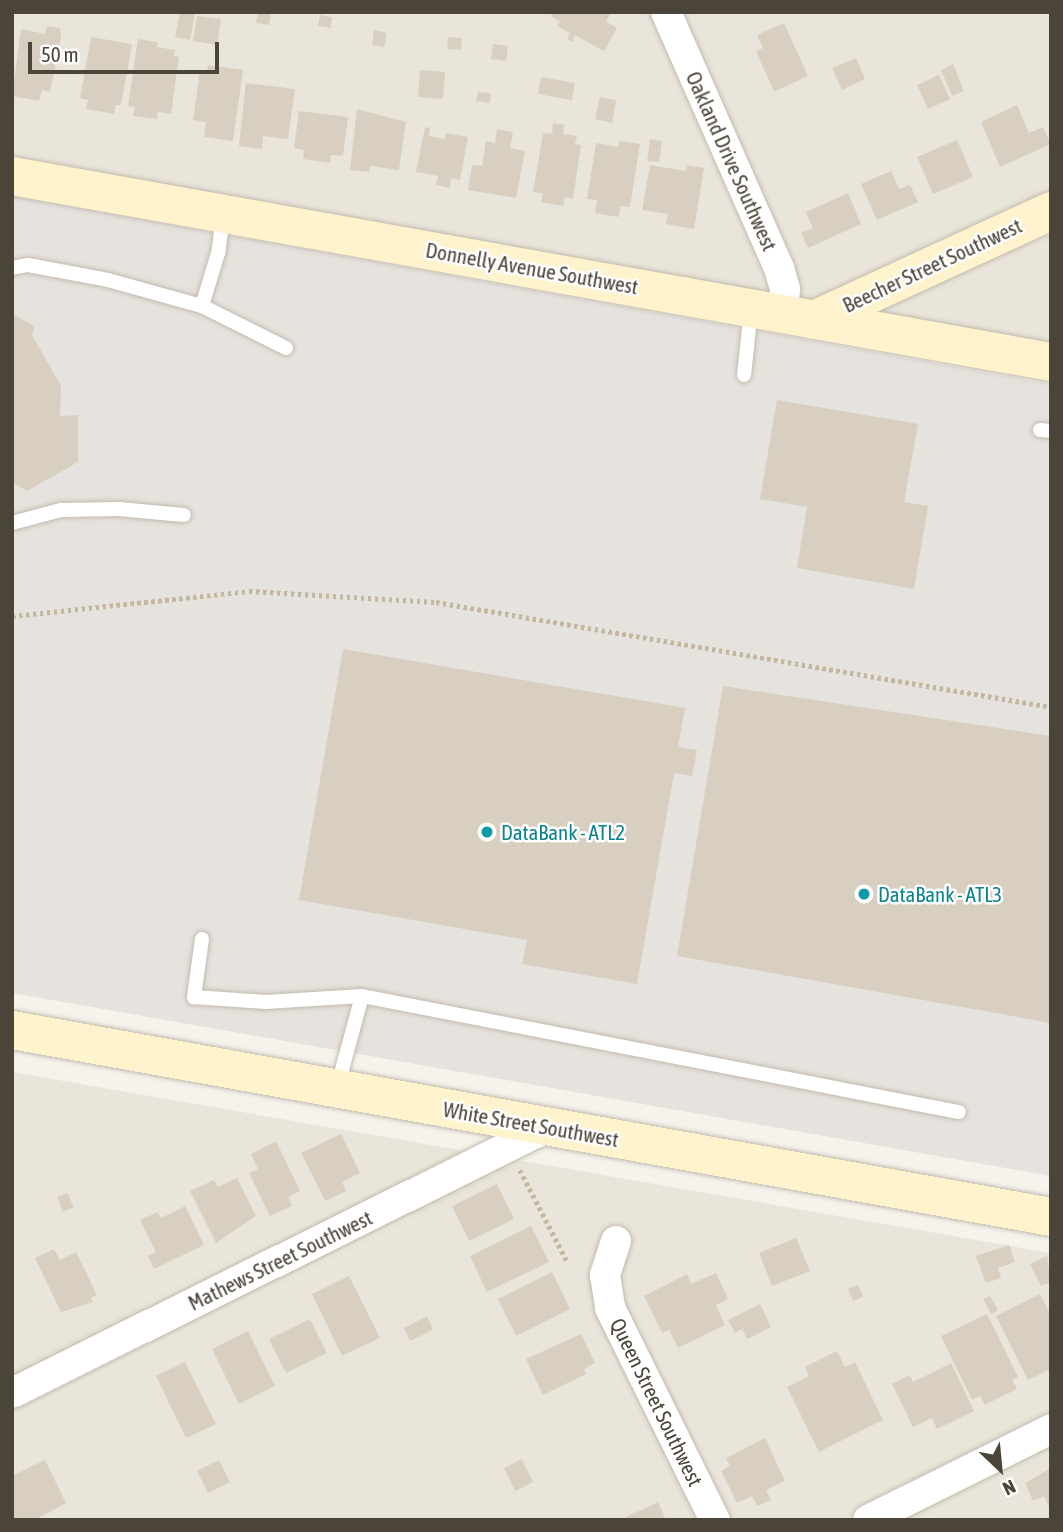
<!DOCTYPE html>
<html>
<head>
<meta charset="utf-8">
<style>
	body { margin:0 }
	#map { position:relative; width:1063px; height:1532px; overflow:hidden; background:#f6f3ec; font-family:"Asap Condensed",sans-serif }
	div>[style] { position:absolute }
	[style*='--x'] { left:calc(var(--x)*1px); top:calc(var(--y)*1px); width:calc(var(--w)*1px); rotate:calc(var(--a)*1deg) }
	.residential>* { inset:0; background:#eae5da }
	.industrial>* { inset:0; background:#e6e2dd }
	.building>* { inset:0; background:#d8cfc1 }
	.path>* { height:4.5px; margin-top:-2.25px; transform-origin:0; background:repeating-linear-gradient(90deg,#c4b79f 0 3.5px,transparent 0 7px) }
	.roads { filter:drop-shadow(0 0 2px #c2bbae) drop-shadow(0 0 2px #c2bbae) }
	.lane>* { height:14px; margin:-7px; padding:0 7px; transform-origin:7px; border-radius:7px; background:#fff }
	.street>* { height:30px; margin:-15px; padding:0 15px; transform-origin:15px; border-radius:15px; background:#fff }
	.secondary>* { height:38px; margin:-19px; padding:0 19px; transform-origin:19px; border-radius:19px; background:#fff3cd }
	.dots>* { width:19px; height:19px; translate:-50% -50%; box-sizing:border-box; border:4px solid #fff; border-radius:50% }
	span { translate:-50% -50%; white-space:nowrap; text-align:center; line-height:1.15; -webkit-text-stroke:5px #fff; paint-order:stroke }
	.street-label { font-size:21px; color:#4b4439 }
	.culture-label { font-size:21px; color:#0d838f }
	.left { translate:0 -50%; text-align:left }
	.frame { position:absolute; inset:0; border:14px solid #4b4439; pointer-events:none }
	.north { position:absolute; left:965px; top:1434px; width:70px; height:70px; -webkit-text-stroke:5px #fff; paint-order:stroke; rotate:154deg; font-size:19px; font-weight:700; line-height:28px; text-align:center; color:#4b4439 }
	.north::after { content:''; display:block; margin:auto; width:24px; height:32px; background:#4b4439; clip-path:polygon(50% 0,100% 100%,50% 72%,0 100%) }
	.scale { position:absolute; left:28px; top:42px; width:191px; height:32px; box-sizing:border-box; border:4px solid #4b4439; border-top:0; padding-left:9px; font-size:21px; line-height:24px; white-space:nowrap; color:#4b4439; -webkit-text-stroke:5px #fff; paint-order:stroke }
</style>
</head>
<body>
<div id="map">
	<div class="residential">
		<div style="clip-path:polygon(12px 12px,1051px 12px,1051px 349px,12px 157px)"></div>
		<div style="clip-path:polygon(12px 1072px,1051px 1253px,1051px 1520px,12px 1520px)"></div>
	</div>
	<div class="industrial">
		<div style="clip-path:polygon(12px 196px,1051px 384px,1051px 1176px,12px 993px)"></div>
	</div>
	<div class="building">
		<div style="clip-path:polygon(180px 12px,195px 13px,190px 40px,175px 37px)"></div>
		<div style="clip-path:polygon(258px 12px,271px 12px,269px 25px,256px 23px)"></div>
		<div style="clip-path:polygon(553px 12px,611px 12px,606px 22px,617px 28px,604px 51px,575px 35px,572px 42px,567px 39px,570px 33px,557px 26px,560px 22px,551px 16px)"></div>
		<div style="clip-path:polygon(320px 15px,332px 17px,331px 28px,318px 26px)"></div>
		<div style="clip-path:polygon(197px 16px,221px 19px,217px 45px,193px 41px)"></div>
		<div style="clip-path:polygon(784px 23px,808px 76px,774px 92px,756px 51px,763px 48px,757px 35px)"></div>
		<div style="clip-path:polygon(47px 26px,60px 28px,61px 37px,50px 92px,42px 90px,39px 101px,12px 96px,21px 29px,45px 34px)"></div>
		<div style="clip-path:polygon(374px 30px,387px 33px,384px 47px,372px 45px)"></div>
		<div style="clip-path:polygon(91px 37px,132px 44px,121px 105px,116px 105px,114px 114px,86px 109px,88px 100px,80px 98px)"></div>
		<div style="clip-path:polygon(448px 37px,462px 38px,461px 50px,447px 49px)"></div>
		<div style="clip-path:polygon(138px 39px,158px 42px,157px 47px,175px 50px,174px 56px,179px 57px,171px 114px,158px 112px,157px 119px,133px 116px,135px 107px,128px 106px)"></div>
		<div style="clip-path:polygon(493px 44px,508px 46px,506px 61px,491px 59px)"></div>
		<div style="clip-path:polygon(856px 58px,865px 79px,842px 90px,832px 68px)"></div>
		<div style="clip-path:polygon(953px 64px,964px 91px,952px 96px,941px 70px)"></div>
		<div style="clip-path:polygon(208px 65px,243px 70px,233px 141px,204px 137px,206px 122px,193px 120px,200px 71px,207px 72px)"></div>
		<div style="clip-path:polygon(420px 70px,445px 72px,443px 99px,418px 97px)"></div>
		<div style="clip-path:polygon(939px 75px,950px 99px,928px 109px,917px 85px)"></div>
		<div style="clip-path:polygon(541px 77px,575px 83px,572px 100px,538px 94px)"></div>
		<div style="clip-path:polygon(246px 83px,295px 89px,288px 139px,263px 136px,262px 149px,239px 146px)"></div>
		<div style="clip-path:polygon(478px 92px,491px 93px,490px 103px,476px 101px)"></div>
		<div style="clip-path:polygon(600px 97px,616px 100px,612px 123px,595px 119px)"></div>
		<div style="clip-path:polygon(1017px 105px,1029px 133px,1043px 127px,1051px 144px,1000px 167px,981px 122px)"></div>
		<div style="clip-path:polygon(357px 109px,406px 122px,399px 170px,370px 166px,369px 172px,350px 170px)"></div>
		<div style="clip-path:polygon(299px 111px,348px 117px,343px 156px,331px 155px,330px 163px,303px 159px,304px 150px,294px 148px)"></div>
		<div style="clip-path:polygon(553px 123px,564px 125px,563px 134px,577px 136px,575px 144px,581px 145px,573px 199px,565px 197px,563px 206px,541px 202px,543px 193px,533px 192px,543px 133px,552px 134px)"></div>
		<div style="clip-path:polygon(425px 127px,430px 128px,429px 136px,445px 139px,446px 133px,468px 137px,460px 180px,451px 178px,450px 188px,436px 185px,438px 176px,416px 172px)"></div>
		<div style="clip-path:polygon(497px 129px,513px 132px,510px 148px,525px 151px,516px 198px,468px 190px,472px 165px,482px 166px,486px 141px,495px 143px)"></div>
		<div style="clip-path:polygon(650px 139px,662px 141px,659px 162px,647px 161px)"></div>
		<div style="clip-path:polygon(957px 140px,973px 177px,933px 194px,917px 157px)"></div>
		<div style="clip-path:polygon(619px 141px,640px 144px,630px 207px,621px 206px,618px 217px,595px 213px,597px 200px,587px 199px,596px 143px,618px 147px)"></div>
		<div style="clip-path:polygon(650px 165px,686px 171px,687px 165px,704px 168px,694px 229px,666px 224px,668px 214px,642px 210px)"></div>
		<div style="clip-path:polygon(891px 171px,899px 189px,910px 185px,918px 202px,877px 220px,861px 184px)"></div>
		<div style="clip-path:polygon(848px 193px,861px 224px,808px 248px,801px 233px,813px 228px,806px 212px)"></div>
		<div style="clip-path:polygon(12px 314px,34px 326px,32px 335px,61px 386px,60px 416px,78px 415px,78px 462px,27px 491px,12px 482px)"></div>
		<div style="clip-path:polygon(777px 400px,918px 424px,904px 502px,928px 506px,914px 589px,797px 568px,807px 507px,760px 499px)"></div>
		<div style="clip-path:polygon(343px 649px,685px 708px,678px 747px,697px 750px,692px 776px,674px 773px,637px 984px,522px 964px,527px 940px,299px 900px)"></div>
		<div style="clip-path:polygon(723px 686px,1051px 736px,1051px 1023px,677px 956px)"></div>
		<div style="clip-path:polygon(341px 1134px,360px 1173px,342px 1182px,346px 1191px,325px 1201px,301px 1153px)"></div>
		<div style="clip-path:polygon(276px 1141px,300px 1191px,288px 1197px,292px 1206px,270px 1216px,249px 1173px,258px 1169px,251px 1154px)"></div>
		<div style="clip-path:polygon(237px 1178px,256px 1216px,216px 1243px,190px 1191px,214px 1180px,218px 1187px)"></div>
		<div style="clip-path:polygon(497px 1184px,514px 1219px,469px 1241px,452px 1206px)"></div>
		<div style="clip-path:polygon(67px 1193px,74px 1207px,63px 1212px,57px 1197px)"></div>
		<div style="clip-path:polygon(185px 1206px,204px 1245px,154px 1269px,148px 1256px,156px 1252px,140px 1220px,158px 1212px,161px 1218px)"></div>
		<div style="clip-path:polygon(531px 1226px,549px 1262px,487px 1292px,470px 1256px)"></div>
		<div style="clip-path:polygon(796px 1238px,810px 1271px,772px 1286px,759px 1253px)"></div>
		<div style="clip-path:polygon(1009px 1245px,1015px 1262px,998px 1268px,1001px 1278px,986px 1283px,976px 1256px)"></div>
		<div style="clip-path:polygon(54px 1249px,60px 1260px,76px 1252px,97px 1295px,91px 1298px,93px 1302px,61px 1312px,35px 1258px)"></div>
		<div style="clip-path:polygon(1047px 1256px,1051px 1282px,1041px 1286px,1030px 1264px)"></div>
		<div style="clip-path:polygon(552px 1272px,570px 1309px,516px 1336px,498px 1299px)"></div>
		<div style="clip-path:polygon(716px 1273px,728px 1299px,716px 1305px,725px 1325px,678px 1348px,669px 1330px,662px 1333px,644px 1296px,687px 1274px,691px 1284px)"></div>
		<div style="clip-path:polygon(349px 1276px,380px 1338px,342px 1356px,312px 1294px)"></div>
		<div style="clip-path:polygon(858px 1285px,863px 1297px,853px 1301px,848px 1289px)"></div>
		<div style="clip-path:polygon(1040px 1294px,1051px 1315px,1051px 1369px,1028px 1380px,996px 1316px)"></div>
		<div style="clip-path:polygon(990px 1296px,998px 1310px,991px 1314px,983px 1299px)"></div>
		<div style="clip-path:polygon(760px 1304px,771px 1327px,747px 1339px,742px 1329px,735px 1333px,728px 1320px)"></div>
		<div style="clip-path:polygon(987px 1314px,1018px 1377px,1012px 1380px,1017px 1389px,985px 1405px,980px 1396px,972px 1400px,941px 1336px)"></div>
		<div style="clip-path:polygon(427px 1316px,433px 1330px,410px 1341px,404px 1328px)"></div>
		<div style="clip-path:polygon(310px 1319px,327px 1353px,286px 1373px,269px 1339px)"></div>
		<div style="clip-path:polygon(248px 1331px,275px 1386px,239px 1404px,212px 1349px)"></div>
		<div style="clip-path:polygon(581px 1334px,595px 1363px,584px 1369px,586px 1374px,543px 1395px,526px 1359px)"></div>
		<div style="clip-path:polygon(837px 1351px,845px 1367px,855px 1362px,883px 1420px,819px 1452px,787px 1387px,809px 1376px,805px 1367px)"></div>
		<div style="clip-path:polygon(185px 1362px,216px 1424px,186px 1438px,156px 1376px)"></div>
		<div style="clip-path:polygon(951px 1363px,974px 1411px,937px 1429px,932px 1418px,913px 1427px,892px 1384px,910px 1375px,913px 1382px)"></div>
		<div style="clip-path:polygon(765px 1438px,785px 1481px,766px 1490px,771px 1500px,757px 1506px,752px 1496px,737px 1503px,721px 1471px,730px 1466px,726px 1458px)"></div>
		<div style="clip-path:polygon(522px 1459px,533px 1482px,515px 1491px,504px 1468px)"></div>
		<div style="clip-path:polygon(45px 1460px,66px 1503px,35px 1520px,12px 1520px,12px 1476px)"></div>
		<div style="clip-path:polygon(219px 1460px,230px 1482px,208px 1493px,197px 1471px)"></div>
		<div style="clip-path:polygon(1051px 1468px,1051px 1511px,1044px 1496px,1033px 1501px,1025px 1483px)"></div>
		<div style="clip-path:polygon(658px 1502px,666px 1520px,627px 1520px,626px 1517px)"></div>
	</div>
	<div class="path">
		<div style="--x:12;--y:616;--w:238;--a:-6"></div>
		<div style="--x:249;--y:591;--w:187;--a:3.4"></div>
		<div style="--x:436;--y:602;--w:624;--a:9.69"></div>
		<div style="--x:520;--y:1170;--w:105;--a:62.7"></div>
	</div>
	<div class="roads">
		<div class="lane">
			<div style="--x:223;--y:215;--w:38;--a:97"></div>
			<div style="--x:218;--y:253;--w:55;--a:106.8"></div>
			<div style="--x:202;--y:306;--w:94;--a:26.6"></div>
			<div style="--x:12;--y:268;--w:16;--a:-11"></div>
			<div style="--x:28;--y:265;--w:81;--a:10.6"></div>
			<div style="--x:108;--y:280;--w:98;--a:15.5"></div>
			<div style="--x:744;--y:375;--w:66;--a:-83.9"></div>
			<div style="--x:1040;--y:430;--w:11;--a:5"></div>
			<div style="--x:12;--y:523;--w:51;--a:-14.9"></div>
			<div style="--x:61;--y:510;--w:58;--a:-1"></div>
			<div style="--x:119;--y:509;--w:65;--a:5.3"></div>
			<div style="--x:202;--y:939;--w:59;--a:97.9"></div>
			<div style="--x:194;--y:997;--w:72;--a:4"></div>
			<div style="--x:266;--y:1002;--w:96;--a:-3.6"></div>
			<div style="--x:362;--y:996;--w:608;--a:11"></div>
			<div style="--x:337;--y:1088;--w:95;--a:-74.8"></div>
		</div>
		<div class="street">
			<div style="--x:666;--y:12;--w:280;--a:66.2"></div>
			<div style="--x:779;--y:268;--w:22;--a:74"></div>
			<div style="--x:785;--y:289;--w:25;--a:95"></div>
			<div style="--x:616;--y:1241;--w:36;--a:108"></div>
			<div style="--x:605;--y:1275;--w:33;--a:81"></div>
			<div style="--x:610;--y:1308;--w:237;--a:63.7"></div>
			<div style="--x:12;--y:1393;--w:598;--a:-26.39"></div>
			<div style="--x:868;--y:1520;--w:204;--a:-26.4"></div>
		</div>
		<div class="secondary">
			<div style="--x:12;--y:176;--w:1056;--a:10.15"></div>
			<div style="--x:814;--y:320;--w:261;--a:-24.7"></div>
			<div style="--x:12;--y:1030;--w:1056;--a:10.2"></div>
		</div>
	</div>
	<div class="dots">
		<div style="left:487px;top:832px;background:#0f9aa8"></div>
		<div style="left:864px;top:894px;background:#0f9aa8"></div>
	</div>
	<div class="street-label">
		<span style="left:732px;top:161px;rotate:66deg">Oakland Drive Southwest</span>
		<span style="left:932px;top:265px;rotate:-25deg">Beecher Street Southwest</span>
		<span style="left:532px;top:268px;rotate:10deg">Donnelly Avenue Southwest</span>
		<span style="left:531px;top:1124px;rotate:10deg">White Street Southwest</span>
		<span style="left:280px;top:1260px;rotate:-26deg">Mathews Street Southwest</span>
		<span style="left:657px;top:1402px;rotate:64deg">Queen Street Southwest</span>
	</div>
	<div class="culture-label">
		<span class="left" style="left:501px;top:832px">DataBank - ATL2</span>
		<span class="left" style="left:878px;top:894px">DataBank - ATL3</span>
	</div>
	<div class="frame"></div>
	<div class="north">N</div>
	<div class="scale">50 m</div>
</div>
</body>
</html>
